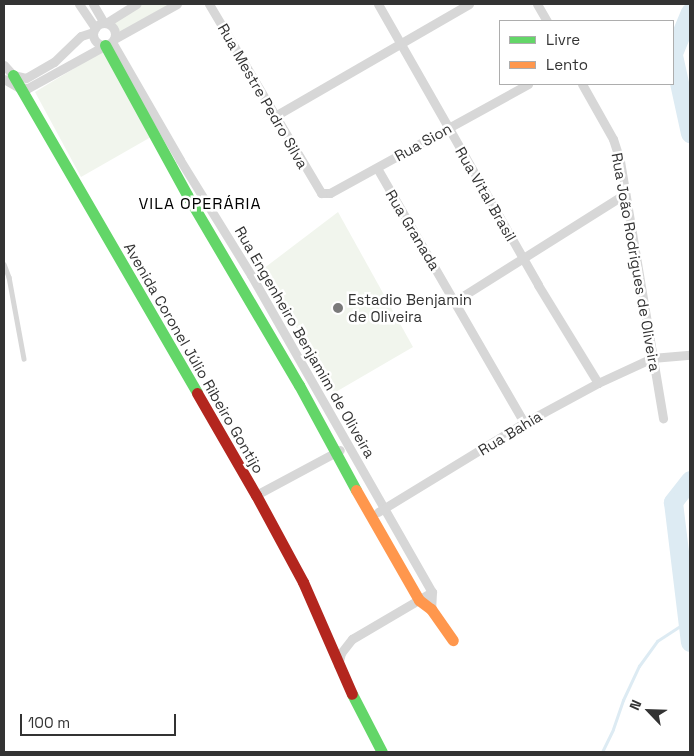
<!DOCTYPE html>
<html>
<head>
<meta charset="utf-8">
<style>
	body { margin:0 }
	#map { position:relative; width:694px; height:756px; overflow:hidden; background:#fff; font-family:"Space Grotesk",sans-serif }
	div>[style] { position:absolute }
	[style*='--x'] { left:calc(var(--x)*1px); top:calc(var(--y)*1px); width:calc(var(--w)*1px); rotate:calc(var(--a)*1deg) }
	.green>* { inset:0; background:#f1f5ed }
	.stream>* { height:3px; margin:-1.5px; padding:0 1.5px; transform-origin:1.5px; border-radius:1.5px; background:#ddebf3 }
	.river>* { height:19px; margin:-9.5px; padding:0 9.5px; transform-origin:9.5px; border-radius:9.5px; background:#ddebf3 }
	.lane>* { height:4.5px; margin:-2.25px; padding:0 2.25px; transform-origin:2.25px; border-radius:2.25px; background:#d7d7d7 }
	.street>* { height:9px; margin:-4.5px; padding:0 4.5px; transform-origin:4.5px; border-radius:4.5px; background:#d7d7d7 }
	.street>.ring { margin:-4.5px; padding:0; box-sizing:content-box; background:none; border:9px solid #d7d7d7; border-radius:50% }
	.fast>* { height:11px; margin:-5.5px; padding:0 5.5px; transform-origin:5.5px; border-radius:5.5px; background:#63d668 }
	.slow>* { height:11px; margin:-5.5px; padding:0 5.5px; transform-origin:5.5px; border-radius:5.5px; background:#ff974d }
	.jam>* { height:11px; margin:-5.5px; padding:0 5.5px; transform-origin:5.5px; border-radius:5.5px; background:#b3261e }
	.dots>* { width:14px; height:14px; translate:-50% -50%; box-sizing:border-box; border:2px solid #fff; border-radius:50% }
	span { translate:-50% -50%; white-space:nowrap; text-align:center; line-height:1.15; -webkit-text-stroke:5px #fff; paint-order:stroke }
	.street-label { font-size:15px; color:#333 }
	.poi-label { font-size:15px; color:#333 }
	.left { translate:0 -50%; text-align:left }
	.neighbourhood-label { font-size:16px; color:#000; letter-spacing:1px }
	.frame { position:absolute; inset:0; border:5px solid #333; pointer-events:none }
	.legend { position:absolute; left:499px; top:20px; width:175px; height:65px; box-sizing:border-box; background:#fff; border:1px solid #adadad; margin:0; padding:6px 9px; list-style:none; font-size:15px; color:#333 }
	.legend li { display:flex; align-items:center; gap:10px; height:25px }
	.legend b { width:25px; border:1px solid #adadad }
	.north { position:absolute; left:624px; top:686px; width:50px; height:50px; -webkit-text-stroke:4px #fff; paint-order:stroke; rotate:294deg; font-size:14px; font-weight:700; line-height:20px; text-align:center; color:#333 }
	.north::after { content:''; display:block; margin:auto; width:18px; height:22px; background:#333; clip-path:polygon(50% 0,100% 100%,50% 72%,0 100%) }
	.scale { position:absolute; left:20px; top:714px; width:156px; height:22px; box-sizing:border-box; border:2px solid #333; border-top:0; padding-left:6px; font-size:15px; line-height:18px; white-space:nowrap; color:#333; -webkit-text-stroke:4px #fff; paint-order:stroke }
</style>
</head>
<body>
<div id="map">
	<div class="green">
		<div style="clip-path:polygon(140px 4px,170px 4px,120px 32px,111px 21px)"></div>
		<div style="clip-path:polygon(103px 51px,151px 137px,81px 177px,35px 92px)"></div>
		<div style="clip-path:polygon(338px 212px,413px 347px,334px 393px,263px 269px)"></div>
	</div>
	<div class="stream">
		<div style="--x:602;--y:752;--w:25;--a:-64"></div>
		<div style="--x:613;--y:729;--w:31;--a:-71"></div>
		<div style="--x:623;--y:700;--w:38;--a:-65"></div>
		<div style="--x:639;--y:666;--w:31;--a:-54"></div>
		<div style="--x:657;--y:641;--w:37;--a:-33"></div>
	</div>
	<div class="river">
		<div style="--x:673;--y:53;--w:44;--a:-67.5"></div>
		<div style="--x:673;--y:55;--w:80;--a:77.7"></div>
		<div style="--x:690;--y:480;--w:28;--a:128"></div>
		<div style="--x:673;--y:502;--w:141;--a:83.1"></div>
	</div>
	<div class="lane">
		<div style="--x:4;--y:264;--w:14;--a:69"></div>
		<div style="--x:9;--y:277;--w:83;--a:79.6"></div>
	</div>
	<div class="street">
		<div style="--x:79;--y:4;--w:29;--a:56"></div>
		<div style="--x:93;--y:4;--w:22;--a:60"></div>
		<div style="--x:209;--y:4;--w:220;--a:59.3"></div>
		<div style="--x:321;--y:193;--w:9;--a:0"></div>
		<div style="--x:330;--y:193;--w:226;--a:-28.8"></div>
		<div style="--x:378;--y:4;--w:323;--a:60.3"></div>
		<div style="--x:538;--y:285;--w:115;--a:58.5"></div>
		<div style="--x:537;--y:4;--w:20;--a:60"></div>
		<div class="ring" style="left:93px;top:23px;width:13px;height:13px"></div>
		<div style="--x:106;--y:23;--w:36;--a:-32"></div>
		<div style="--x:114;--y:39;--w:72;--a:-29.1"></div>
		<div style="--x:112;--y:42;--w:136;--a:60"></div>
		<div style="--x:180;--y:160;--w:135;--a:58.3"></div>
		<div style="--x:251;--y:275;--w:365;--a:60.3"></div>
		<div style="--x:432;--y:592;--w:17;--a:93"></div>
		<div style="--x:4;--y:65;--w:13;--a:48"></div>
		<div style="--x:13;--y:75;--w:13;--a:13"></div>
		<div style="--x:26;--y:78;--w:32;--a:-30"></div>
		<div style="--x:54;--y:62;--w:37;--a:-44"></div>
		<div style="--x:81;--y:36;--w:13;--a:-18"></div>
		<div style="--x:4;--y:79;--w:16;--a:30"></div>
		<div style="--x:18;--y:87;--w:10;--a:6"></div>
		<div style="--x:28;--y:88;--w:87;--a:-28.9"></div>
		<div style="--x:582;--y:84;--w:63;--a:60.6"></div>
		<div style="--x:613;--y:139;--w:23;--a:72"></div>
		<div style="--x:620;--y:161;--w:261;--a:80.5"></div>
		<div style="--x:275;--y:116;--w:224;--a:-30"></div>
		<div style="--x:377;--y:168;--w:294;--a:60"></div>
		<div style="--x:455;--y:301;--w:201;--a:-32.2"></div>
		<div style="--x:256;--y:495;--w:95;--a:-28.2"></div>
		<div style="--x:378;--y:512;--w:171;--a:-31.4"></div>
		<div style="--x:524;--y:423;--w:84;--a:-28.4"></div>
		<div style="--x:598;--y:383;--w:60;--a:-24.8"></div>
		<div style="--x:652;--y:358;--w:38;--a:-5"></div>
		<div style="--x:338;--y:665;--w:12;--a:-76"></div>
		<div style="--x:341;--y:653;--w:18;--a:-52"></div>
		<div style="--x:352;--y:639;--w:93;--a:-30.4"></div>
	</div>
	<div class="fast">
		<div style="--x:105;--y:45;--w:171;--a:61.3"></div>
		<div style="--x:187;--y:195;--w:221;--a:59.5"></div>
		<div style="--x:299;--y:385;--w:119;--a:61.5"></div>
		<div style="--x:13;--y:75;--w:367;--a:59.9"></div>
		<div style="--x:352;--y:694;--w:65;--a:62.7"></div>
	</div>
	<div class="slow">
		<div style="--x:356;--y:490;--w:127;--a:60.2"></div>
		<div style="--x:419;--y:600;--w:15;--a:37"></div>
		<div style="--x:431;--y:609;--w:38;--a:55"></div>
	</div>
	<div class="jam">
		<div style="--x:197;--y:393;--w:118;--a:60"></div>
		<div style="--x:256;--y:495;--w:99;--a:61.6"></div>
		<div style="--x:303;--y:582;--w:122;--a:66.4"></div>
	</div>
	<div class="dots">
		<div style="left:338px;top:308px;background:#7a7a7a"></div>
	</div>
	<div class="street-label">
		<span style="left:263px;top:96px;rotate:60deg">Rua Mestre Pedro Silva</span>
		<span style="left:423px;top:142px;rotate:-29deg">Rua Sion</span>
		<span style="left:486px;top:194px;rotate:60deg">Rua Vital Brasil</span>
		<span style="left:413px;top:230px;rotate:59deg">Rua Granada</span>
		<span style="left:636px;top:262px;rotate:80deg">Rua João Rodrigues de Oliveira</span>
		<span style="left:305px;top:342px;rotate:60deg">Rua Engenheiro Benjamim de Oliveira</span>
		<span style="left:194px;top:358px;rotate:60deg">Avenida Coronel Júlio Ribeiro Gontijo</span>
		<span style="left:510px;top:433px;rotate:-31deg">Rua Bahia</span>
	</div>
	<div class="poi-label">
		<span class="left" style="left:348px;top:308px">Estadio Benjamin<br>de Oliveira</span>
	</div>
	<div class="neighbourhood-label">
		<span style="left:200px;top:204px">VILA OPERÁRIA</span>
	</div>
	<div class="frame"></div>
	<ul class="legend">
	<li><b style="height:6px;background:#63d668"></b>Livre</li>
	<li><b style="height:6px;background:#ff974d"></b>Lento</li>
	</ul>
	<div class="north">N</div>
	<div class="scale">100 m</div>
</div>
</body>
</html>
